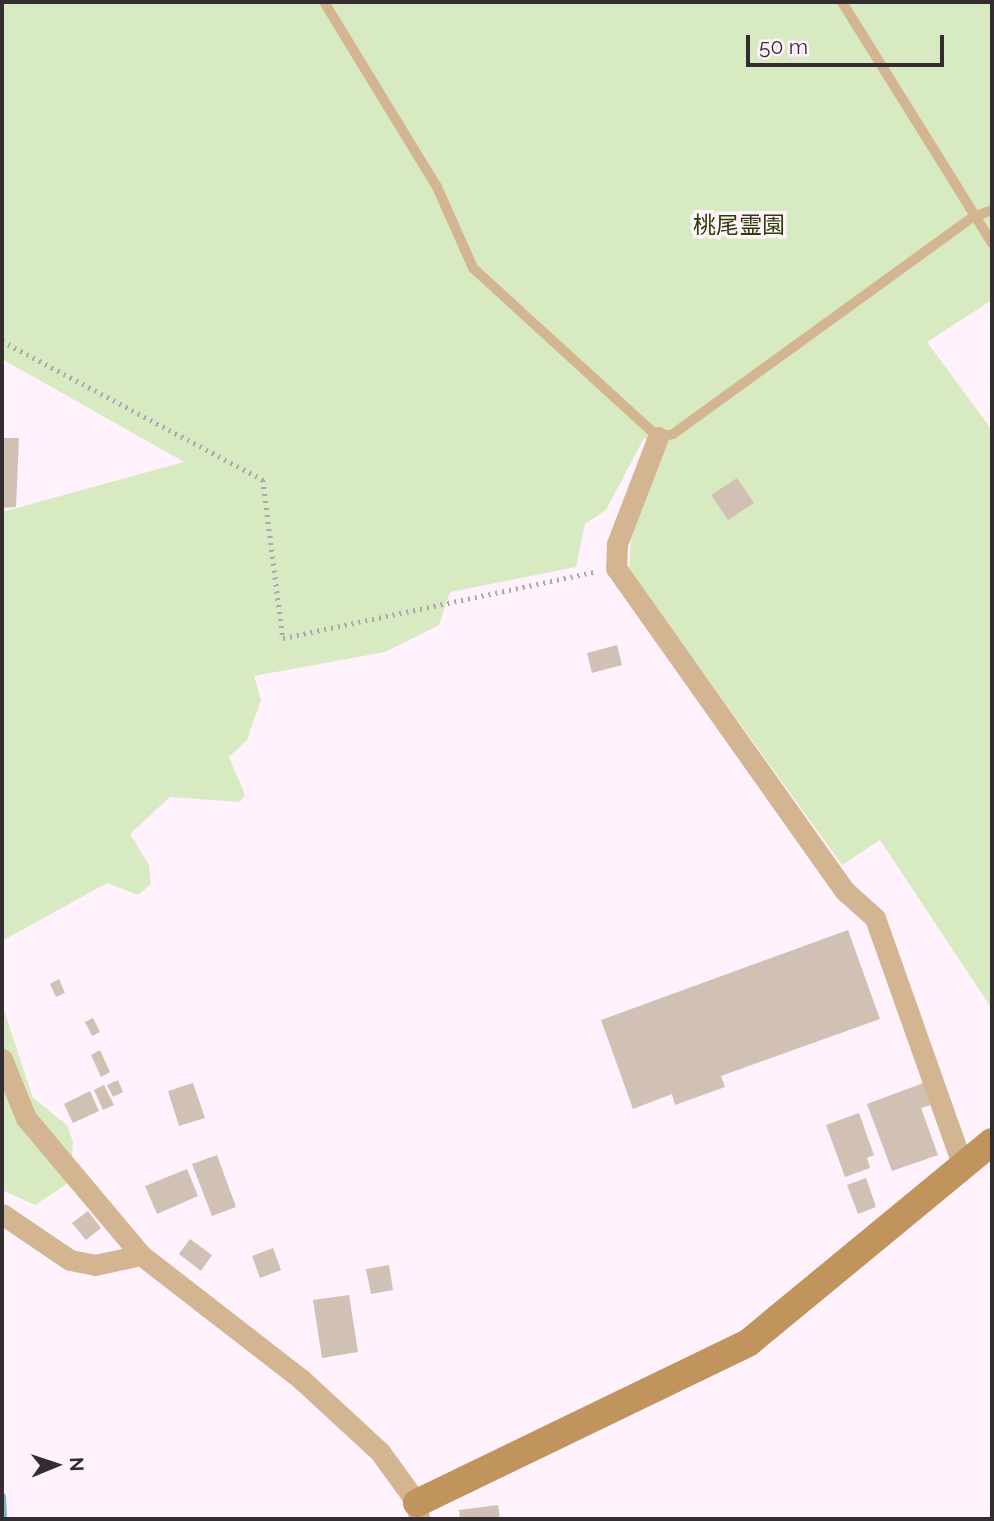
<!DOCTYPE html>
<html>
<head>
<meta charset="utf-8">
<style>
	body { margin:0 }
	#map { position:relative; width:994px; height:1521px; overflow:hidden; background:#fff2fd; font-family:Raleway,"Noto Sans JP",sans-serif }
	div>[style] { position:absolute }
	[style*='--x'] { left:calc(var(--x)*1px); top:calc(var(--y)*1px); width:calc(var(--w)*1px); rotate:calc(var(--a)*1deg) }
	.green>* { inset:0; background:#d8eac1 }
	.stream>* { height:8px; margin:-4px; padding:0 4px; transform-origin:4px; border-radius:4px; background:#76bdc8 }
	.building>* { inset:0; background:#d1c0b4 }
	.path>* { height:4.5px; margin-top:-2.25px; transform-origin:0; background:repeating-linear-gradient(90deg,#b0a6ae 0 2px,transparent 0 7px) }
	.lane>* { height:10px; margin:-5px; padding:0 5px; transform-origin:5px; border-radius:5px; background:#d3b591 }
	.street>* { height:21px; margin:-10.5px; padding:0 10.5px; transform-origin:10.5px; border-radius:10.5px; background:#d3b591 }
	.secondary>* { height:28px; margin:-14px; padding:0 14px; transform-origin:14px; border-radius:14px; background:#c0945c }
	span { translate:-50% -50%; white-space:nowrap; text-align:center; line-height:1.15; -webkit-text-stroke:7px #fff2fd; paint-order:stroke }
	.park-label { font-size:23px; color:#2c3e04 }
	.frame { position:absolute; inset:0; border:4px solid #332d32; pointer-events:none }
	.north { position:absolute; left:21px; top:1430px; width:70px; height:70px; -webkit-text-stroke:5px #fff2fd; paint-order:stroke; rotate:88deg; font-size:19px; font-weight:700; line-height:28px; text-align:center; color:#332d32 }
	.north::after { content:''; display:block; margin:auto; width:24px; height:32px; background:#332d32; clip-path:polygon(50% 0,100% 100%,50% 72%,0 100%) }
	.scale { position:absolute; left:746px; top:35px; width:198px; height:32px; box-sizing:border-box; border:4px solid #332d32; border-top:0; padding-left:9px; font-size:21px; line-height:24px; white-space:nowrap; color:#332d32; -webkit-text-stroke:5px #fff2fd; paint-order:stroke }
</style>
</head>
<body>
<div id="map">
	<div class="green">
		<div style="clip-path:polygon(2px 2px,992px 2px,992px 300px,927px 342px,992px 430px,992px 1009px,880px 840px,842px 865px,629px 570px,631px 538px,664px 450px,644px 438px,606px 510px,585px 524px,576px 567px,450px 592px,439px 625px,385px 652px,254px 676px,261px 700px,247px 740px,229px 757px,245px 795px,240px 802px,170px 797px,130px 834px,149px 865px,151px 884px,138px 895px,107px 883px,2px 941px,2px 512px,184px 462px,2px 359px)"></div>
		<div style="clip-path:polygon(2px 1004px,33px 1098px,67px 1125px,73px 1142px,70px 1182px,35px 1205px,2px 1190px)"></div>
	</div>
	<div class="stream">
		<div style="--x:2;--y:1497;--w:22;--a:87"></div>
	</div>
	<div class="building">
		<div style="clip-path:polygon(2px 438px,19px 438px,16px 507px,2px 508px)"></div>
		<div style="clip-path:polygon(737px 478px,754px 503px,728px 520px,711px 495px)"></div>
		<div style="clip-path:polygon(617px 645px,622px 665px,592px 673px,587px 653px)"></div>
		<div style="clip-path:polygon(848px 930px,880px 1019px,721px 1076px,725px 1087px,675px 1105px,672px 1094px,633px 1109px,601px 1020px)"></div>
		<div style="clip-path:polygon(59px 979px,65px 993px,56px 997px,50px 984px)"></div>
		<div style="clip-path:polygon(93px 1018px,100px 1032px,92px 1036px,85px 1022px)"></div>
		<div style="clip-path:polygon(100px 1050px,110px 1072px,101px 1077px,91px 1055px)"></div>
		<div style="clip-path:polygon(118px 1080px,123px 1092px,113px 1097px,107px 1085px)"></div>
		<div style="clip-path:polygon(926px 1082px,934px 1104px,921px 1108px,938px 1155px,892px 1171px,867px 1104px)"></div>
		<div style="clip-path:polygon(193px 1083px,205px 1118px,179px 1126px,168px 1091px)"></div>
		<div style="clip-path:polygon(104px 1085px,114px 1105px,103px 1110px,94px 1090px)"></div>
		<div style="clip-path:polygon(90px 1091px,99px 1111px,73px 1123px,64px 1104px)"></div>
		<div style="clip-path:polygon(859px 1113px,874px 1155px,867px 1158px,870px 1168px,845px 1177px,826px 1125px)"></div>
		<div style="clip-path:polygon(217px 1155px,236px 1207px,212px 1216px,192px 1164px)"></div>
		<div style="clip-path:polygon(187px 1169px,198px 1196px,157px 1214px,145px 1186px)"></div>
		<div style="clip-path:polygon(866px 1178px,876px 1207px,858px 1214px,847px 1185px)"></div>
		<div style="clip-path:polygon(88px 1211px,101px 1228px,86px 1240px,72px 1223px)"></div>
		<div style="clip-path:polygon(190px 1239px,212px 1255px,201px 1271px,179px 1254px)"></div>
		<div style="clip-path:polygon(273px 1248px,281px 1270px,260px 1278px,252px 1256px)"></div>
		<div style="clip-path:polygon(389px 1265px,393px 1290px,371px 1294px,366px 1269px)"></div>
		<div style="clip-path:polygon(349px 1295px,358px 1352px,322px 1358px,313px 1300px)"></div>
		<div style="clip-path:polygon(498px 1505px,500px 1519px,460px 1519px,459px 1510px)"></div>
	</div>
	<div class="path">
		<div style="--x:2;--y:341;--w:296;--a:28"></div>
		<div style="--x:263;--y:480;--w:159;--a:82.8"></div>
		<div style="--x:283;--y:638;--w:318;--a:-12"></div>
	</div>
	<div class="lane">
		<div style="--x:324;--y:2;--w:217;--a:58.6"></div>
		<div style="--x:437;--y:187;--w:89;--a:66"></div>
		<div style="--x:473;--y:268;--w:251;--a:42.4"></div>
		<div style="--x:658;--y:437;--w:15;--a:-11"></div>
		<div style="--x:673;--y:434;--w:370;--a:-35.9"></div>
		<div style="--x:973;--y:217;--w:20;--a:-20"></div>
		<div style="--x:842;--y:2;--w:284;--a:58.1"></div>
	</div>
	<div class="street">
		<div style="--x:658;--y:437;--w:115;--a:111"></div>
		<div style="--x:617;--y:544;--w:24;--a:92"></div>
		<div style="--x:616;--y:568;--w:396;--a:54.7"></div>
		<div style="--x:845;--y:891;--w:40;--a:42"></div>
		<div style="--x:875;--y:918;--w:263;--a:70.5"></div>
		<div style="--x:2;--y:1059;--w:64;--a:67.9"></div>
		<div style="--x:26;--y:1118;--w:179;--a:50"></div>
		<div style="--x:141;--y:1255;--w:202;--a:37.8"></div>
		<div style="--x:301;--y:1379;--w:108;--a:42.7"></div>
		<div style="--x:380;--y:1452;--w:63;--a:54"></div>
		<div style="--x:417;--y:1503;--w:16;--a:83"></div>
		<div style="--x:2;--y:1214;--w:82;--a:34.1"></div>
		<div style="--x:70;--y:1260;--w:25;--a:11"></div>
		<div style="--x:95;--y:1265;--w:47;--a:-12.3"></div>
	</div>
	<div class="secondary">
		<div style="--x:417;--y:1503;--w:368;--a:-25.8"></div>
		<div style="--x:748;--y:1343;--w:316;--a:-39.5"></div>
	</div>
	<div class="park-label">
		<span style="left:739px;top:225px">桃尾霊園</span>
	</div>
	<div class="frame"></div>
	<div class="north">N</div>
	<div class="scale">50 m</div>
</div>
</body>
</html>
